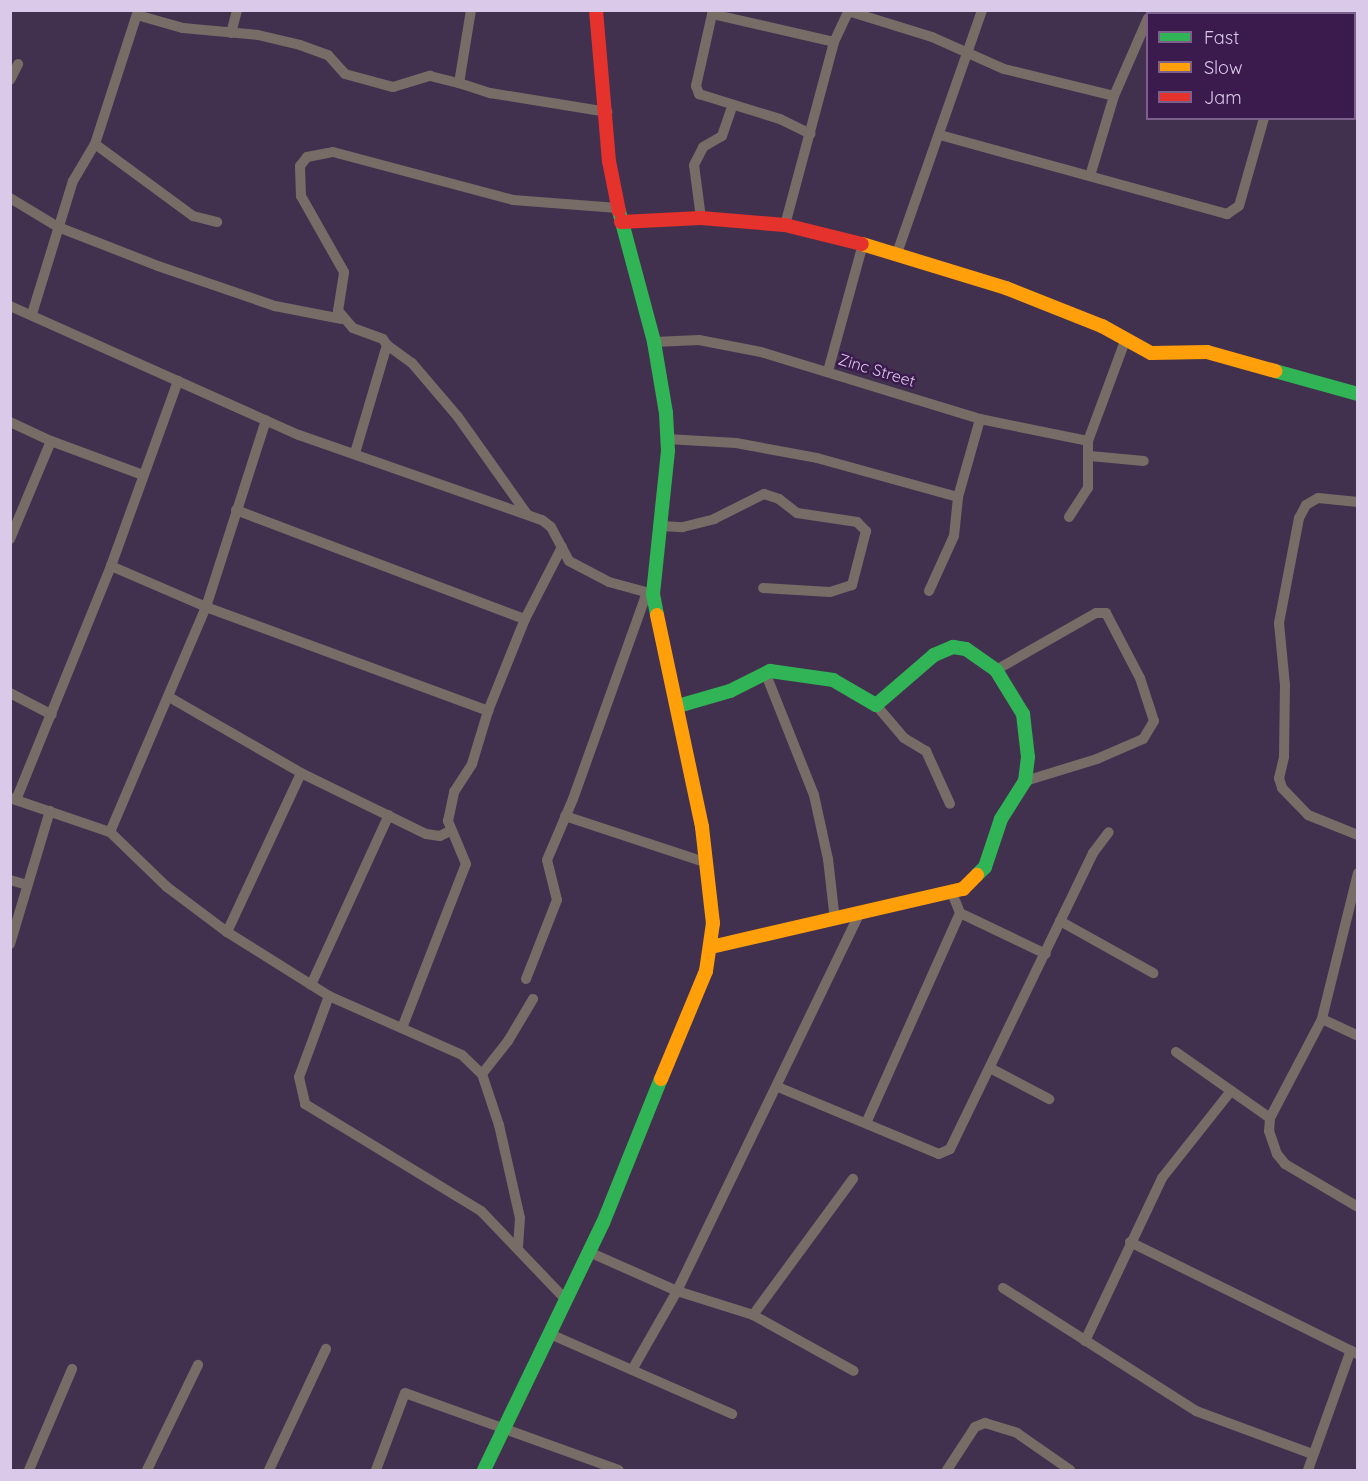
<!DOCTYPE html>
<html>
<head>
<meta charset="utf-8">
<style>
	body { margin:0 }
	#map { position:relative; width:1368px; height:1481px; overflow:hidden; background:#42314e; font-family:Quicksand,sans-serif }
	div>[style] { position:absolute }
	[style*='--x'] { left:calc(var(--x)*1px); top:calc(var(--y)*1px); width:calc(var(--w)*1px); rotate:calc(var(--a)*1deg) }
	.street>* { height:10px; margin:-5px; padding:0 5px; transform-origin:5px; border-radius:5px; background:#786c67 }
	.fast>* { height:14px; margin:-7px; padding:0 7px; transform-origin:7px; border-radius:7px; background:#30b455 }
	.slow>* { height:14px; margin:-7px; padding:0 7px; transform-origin:7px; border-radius:7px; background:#ff9f0a }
	.jam>* { height:14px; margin:-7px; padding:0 7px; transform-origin:7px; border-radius:7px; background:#e5322d }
	span { translate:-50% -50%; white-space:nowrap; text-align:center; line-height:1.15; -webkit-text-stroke:5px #3b1a4e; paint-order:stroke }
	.street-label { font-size:16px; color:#dbc9e9 }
	.frame { position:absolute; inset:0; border:12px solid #dbc9e9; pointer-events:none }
	.legend { position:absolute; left:1146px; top:12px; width:210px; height:108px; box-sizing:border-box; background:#3b1a4e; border:2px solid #7b608c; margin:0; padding:8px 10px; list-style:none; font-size:18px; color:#dbc9e9 }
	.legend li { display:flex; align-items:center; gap:12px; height:30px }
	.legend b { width:30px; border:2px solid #7b608c }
</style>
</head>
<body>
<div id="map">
	<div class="street">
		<div style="--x:471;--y:10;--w:74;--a:99.3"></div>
		<div style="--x:459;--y:83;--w:33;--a:18"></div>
		<div style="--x:490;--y:93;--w:119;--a:9.2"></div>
		<div style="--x:713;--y:10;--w:78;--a:102.6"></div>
		<div style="--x:696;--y:86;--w:9;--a:69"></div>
		<div style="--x:699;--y:94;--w:85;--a:17.2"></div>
		<div style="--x:780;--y:119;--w:34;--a:26"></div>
		<div style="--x:1261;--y:10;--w:6;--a:39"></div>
		<div style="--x:848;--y:11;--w:88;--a:17.2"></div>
		<div style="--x:932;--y:37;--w:79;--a:24"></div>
		<div style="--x:1004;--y:69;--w:113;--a:13.8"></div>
		<div style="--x:712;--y:14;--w:125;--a:12.9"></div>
		<div style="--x:1301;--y:14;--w:4;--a:-76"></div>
		<div style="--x:137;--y:15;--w:48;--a:15.8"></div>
		<div style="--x:183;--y:28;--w:75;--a:5.3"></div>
		<div style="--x:258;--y:35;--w:43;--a:13.4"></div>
		<div style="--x:300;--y:45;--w:30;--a:20"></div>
		<div style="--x:328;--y:55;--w:25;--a:48"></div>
		<div style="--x:345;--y:74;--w:50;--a:15.2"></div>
		<div style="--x:393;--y:87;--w:39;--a:-17"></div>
		<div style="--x:430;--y:76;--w:30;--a:14"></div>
		<div style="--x:231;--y:33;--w:24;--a:-75"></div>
		<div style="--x:10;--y:80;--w:18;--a:-63"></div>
		<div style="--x:940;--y:135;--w:298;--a:15.4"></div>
		<div style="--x:1227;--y:214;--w:14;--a:-34"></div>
		<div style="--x:1239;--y:206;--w:91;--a:-74.1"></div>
		<div style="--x:95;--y:144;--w:122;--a:36.3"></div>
		<div style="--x:193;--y:216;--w:25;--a:14"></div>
		<div style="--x:1090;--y:176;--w:84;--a:-73.3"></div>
		<div style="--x:1114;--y:96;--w:85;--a:-66.4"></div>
		<div style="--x:10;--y:198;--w:56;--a:31.1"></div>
		<div style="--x:58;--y:227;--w:107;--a:21.3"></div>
		<div style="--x:158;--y:266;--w:124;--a:18.9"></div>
		<div style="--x:275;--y:306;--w:68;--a:11"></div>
		<div style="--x:701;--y:218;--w:53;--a:-97.5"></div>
		<div style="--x:694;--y:165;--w:20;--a:-63"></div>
		<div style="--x:703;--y:147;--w:22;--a:-30"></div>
		<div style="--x:722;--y:136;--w:31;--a:-71"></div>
		<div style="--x:785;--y:225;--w:189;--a:-75"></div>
		<div style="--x:834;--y:42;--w:35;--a:-65"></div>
		<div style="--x:896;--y:256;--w:261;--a:-70.7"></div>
		<div style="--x:10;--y:306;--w:316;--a:24.1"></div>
		<div style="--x:299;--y:435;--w:257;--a:19.3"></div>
		<div style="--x:542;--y:520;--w:11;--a:38"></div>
		<div style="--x:551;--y:527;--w:38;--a:62"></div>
		<div style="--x:569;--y:561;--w:45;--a:27.7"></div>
		<div style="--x:609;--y:582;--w:46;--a:15.3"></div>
		<div style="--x:32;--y:314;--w:139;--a:-72.9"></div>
		<div style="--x:73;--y:181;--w:43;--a:-59.3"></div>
		<div style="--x:95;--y:144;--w:140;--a:-72.1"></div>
		<div style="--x:654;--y:342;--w:45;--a:-2.5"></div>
		<div style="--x:699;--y:340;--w:63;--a:11"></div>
		<div style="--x:761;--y:352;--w:229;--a:17"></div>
		<div style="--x:980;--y:419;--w:110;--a:11.5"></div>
		<div style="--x:387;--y:345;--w:31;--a:36"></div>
		<div style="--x:412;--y:363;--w:71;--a:49.6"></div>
		<div style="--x:458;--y:417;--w:119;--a:54.6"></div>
		<div style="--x:828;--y:371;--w:132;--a:-74.6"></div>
		<div style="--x:10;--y:422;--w:45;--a:24.9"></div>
		<div style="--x:667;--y:439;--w:69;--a:3.3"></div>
		<div style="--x:736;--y:443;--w:82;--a:10.5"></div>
		<div style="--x:817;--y:458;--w:146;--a:15.5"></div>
		<div style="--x:958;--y:497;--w:81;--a:-74.2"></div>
		<div style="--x:355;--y:453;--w:113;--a:-73.5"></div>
		<div style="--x:387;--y:345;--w:7;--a:-124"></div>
		<div style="--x:383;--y:339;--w:32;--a:-160"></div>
		<div style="--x:353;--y:328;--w:23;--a:-131"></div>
		<div style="--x:338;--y:311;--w:39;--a:-81"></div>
		<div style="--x:344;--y:272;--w:87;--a:-119.5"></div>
		<div style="--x:301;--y:196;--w:30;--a:-92"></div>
		<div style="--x:300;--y:166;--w:11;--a:-52"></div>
		<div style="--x:307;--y:157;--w:26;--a:-11"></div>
		<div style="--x:333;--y:152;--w:186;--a:14.9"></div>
		<div style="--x:513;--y:200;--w:105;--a:4.4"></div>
		<div style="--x:1090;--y:456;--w:54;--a:5.3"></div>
		<div style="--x:1358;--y:502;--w:40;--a:-174.3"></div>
		<div style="--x:1318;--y:498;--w:14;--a:150"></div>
		<div style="--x:1306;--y:505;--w:15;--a:118"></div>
		<div style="--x:1299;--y:518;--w:107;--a:100.8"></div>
		<div style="--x:1279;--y:623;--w:62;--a:84.5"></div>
		<div style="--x:1285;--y:685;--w:72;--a:90.8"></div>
		<div style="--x:1284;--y:757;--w:22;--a:103"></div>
		<div style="--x:1279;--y:778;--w:10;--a:73"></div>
		<div style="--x:1282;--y:788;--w:37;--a:46"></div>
		<div style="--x:1308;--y:815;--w:54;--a:21.8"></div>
		<div style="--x:236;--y:510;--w:309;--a:20.7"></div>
		<div style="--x:1069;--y:517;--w:35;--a:-57"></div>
		<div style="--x:1088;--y:488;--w:47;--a:-90"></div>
		<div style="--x:1088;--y:441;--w:107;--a:-69.7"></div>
		<div style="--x:661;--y:526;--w:22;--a:3"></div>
		<div style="--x:683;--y:527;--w:32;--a:-14"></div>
		<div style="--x:714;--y:519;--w:56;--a:-26.6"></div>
		<div style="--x:764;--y:494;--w:16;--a:18"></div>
		<div style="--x:779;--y:499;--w:23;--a:38"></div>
		<div style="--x:797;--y:513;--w:61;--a:8.5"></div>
		<div style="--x:857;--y:522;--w:13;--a:45"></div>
		<div style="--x:866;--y:531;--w:56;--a:104.5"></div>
		<div style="--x:852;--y:585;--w:23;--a:162"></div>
		<div style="--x:830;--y:592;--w:67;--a:-176.6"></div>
		<div style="--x:10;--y:539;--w:106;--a:-67.3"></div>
		<div style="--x:51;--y:441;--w:98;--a:20.3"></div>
		<div style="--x:111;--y:566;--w:103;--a:23.3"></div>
		<div style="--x:206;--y:607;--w:301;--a:20.2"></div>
		<div style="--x:929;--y:591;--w:60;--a:-65.6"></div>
		<div style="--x:954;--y:536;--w:39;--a:-84"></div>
		<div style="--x:996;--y:670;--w:115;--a:-29.7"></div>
		<div style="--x:1096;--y:613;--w:10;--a:0"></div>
		<div style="--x:1106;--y:613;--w:73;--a:62.4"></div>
		<div style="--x:1140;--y:678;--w:45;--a:72"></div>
		<div style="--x:1154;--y:721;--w:21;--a:121"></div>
		<div style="--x:1143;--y:739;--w:50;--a:156.5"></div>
		<div style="--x:1097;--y:759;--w:75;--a:163"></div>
		<div style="--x:765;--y:672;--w:132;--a:68.3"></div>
		<div style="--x:814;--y:795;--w:66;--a:77.7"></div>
		<div style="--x:828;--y:859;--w:61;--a:83.5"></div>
		<div style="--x:10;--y:693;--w:47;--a:27.6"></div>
		<div style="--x:169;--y:697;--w:152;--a:29.9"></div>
		<div style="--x:876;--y:705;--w:43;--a:49.7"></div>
		<div style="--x:904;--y:738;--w:26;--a:31"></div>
		<div style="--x:926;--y:751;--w:58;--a:65.6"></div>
		<div style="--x:10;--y:798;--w:106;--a:18.8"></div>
		<div style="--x:110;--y:832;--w:79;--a:44"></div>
		<div style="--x:167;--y:887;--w:75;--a:36.9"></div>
		<div style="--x:227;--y:932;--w:120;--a:32.1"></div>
		<div style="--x:329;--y:996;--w:145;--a:23.9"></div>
		<div style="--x:462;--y:1055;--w:28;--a:44"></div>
		<div style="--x:482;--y:1074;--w:54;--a:71.6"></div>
		<div style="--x:499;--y:1125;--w:95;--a:77.3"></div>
		<div style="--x:520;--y:1218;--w:28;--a:94"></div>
		<div style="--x:16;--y:800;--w:253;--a:-67.9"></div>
		<div style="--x:111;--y:566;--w:197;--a:-70.1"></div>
		<div style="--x:565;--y:816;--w:150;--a:18.3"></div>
		<div style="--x:110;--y:832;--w:245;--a:-66.9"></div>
		<div style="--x:206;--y:607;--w:196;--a:-72.2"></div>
		<div style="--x:1358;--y:873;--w:150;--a:103.9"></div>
		<div style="--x:1322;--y:1019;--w:112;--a:117.7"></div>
		<div style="--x:1270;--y:1118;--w:13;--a:94"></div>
		<div style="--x:1269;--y:1131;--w:24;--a:71"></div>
		<div style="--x:1277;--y:1154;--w:13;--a:51"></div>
		<div style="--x:1285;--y:1164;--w:85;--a:30.5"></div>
		<div style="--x:10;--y:880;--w:18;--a:16"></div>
		<div style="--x:952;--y:893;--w:22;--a:68"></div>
		<div style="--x:960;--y:913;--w:95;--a:25.5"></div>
		<div style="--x:1060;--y:921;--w:107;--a:29.2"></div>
		<div style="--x:227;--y:932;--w:175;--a:-65"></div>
		<div style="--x:301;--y:773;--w:139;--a:26"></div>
		<div style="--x:426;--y:834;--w:14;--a:8"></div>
		<div style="--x:440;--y:836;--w:11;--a:-27"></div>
		<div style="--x:10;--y:944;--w:139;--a:-73.3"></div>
		<div style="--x:526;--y:979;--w:85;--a:-68.6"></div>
		<div style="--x:557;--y:900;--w:41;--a:-104"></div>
		<div style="--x:547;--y:860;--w:66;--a:-66.9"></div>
		<div style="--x:573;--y:799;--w:220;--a:-70.3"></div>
		<div style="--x:311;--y:985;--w:187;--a:-65.4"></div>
		<div style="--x:329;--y:996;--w:86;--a:110.3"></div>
		<div style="--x:299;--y:1077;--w:28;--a:77"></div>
		<div style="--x:305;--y:1104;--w:206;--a:31.3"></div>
		<div style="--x:481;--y:1211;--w:124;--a:46.3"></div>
		<div style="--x:1322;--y:1019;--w:40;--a:25"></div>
		<div style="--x:402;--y:1028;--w:176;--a:-68.7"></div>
		<div style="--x:466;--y:864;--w:47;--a:-112.7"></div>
		<div style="--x:448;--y:821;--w:30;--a:-78"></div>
		<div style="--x:454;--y:792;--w:33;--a:-57"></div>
		<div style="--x:472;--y:764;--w:55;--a:-73.2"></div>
		<div style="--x:488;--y:711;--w:99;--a:-68.1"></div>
		<div style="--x:525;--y:619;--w:81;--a:-62.8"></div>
		<div style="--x:1176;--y:1052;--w:115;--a:35.1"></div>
		<div style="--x:990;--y:1068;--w:67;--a:27.7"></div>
		<div style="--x:482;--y:1074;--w:42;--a:-51.8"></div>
		<div style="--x:508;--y:1041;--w:49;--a:-59.2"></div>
		<div style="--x:778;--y:1087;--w:174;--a:22.6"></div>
		<div style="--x:939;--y:1154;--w:12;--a:-24"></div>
		<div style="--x:950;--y:1149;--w:329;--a:-64.2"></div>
		<div style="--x:1093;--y:853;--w:26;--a:-53"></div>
		<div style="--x:867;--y:1121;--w:228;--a:-65.9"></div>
		<div style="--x:1130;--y:1242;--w:254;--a:26.2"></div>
		<div style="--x:589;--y:1252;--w:96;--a:23.9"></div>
		<div style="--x:677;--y:1291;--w:80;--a:17.5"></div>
		<div style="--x:753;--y:1315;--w:115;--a:29"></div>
		<div style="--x:1003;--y:1288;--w:229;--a:32.5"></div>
		<div style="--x:1196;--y:1411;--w:124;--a:20.3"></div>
		<div style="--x:753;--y:1315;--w:169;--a:-53.7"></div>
		<div style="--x:550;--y:1334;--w:199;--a:23.7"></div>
		<div style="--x:1085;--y:1341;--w:180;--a:-64.7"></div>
		<div style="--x:1162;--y:1178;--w:111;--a:-51.6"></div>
		<div style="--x:632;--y:1370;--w:91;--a:-60.3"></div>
		<div style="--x:677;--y:1291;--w:418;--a:-64.2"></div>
		<div style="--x:29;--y:1470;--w:110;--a:-66.9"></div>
		<div style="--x:147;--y:1470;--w:117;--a:-64.1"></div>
		<div style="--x:269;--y:1470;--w:134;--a:-64.8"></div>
		<div style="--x:376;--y:1470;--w:82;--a:-69.4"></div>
		<div style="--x:405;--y:1393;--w:227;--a:19.8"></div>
		<div style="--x:947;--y:1470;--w:51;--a:-56.9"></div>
		<div style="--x:975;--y:1427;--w:11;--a:-22"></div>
		<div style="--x:985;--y:1423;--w:34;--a:17"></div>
		<div style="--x:1017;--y:1433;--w:65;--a:34.9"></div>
		<div style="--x:1308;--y:1470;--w:127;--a:-70.3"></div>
	</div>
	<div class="fast">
		<div style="--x:619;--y:211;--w:136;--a:75"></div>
		<div style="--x:654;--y:342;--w:72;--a:80.4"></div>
		<div style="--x:666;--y:413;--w:38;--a:87"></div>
		<div style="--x:668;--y:451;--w:144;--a:96"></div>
		<div style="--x:653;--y:594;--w:21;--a:79"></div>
		<div style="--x:1275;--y:371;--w:86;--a:15.5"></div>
		<div style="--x:678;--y:706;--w:54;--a:-16.1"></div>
		<div style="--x:730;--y:691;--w:45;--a:-26.6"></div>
		<div style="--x:770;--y:671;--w:64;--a:8.1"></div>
		<div style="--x:833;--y:680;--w:50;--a:30.2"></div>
		<div style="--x:876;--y:705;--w:77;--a:-40.8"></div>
		<div style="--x:934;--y:655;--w:21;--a:-23"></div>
		<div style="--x:953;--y:647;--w:13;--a:9"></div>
		<div style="--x:966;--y:649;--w:37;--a:35"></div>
		<div style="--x:996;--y:670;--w:52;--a:58.5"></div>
		<div style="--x:1023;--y:714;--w:43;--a:83.4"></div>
		<div style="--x:1028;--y:757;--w:24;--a:97"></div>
		<div style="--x:1025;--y:781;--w:45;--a:122.3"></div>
		<div style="--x:1001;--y:819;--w:51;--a:108.4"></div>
		<div style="--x:985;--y:867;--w:11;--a:135"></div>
		<div style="--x:484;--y:1470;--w:274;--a:-64.3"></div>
		<div style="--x:603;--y:1223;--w:155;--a:-68.1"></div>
	</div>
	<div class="slow">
		<div style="--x:862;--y:244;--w:151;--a:17"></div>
		<div style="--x:1006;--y:288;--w:103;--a:21.6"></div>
		<div style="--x:1102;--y:326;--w:56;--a:28.9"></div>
		<div style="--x:1151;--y:353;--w:56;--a:-1"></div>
		<div style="--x:1207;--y:352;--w:71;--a:15.6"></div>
		<div style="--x:657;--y:615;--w:217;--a:78"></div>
		<div style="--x:702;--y:827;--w:97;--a:83.5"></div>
		<div style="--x:713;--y:923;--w:49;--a:98.3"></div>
		<div style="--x:706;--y:971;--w:117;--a:112.6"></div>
		<div style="--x:711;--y:947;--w:259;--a:-13"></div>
		<div style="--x:963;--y:889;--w:20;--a:-45"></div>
	</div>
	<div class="jam">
		<div style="--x:596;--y:10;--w:152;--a:85.1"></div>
		<div style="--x:609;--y:161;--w:51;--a:78.7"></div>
		<div style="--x:621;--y:222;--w:80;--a:-2.9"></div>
		<div style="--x:701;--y:218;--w:84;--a:4.8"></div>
		<div style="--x:785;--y:225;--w:79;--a:13.9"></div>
	</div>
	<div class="street-label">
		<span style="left:877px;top:370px;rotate:17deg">Zinc Street</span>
	</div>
	<div class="frame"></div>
	<ul class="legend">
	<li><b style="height:8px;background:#30b455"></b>Fast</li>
	<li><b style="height:8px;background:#ff9f0a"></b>Slow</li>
	<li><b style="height:8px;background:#e5322d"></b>Jam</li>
	</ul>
</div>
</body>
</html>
